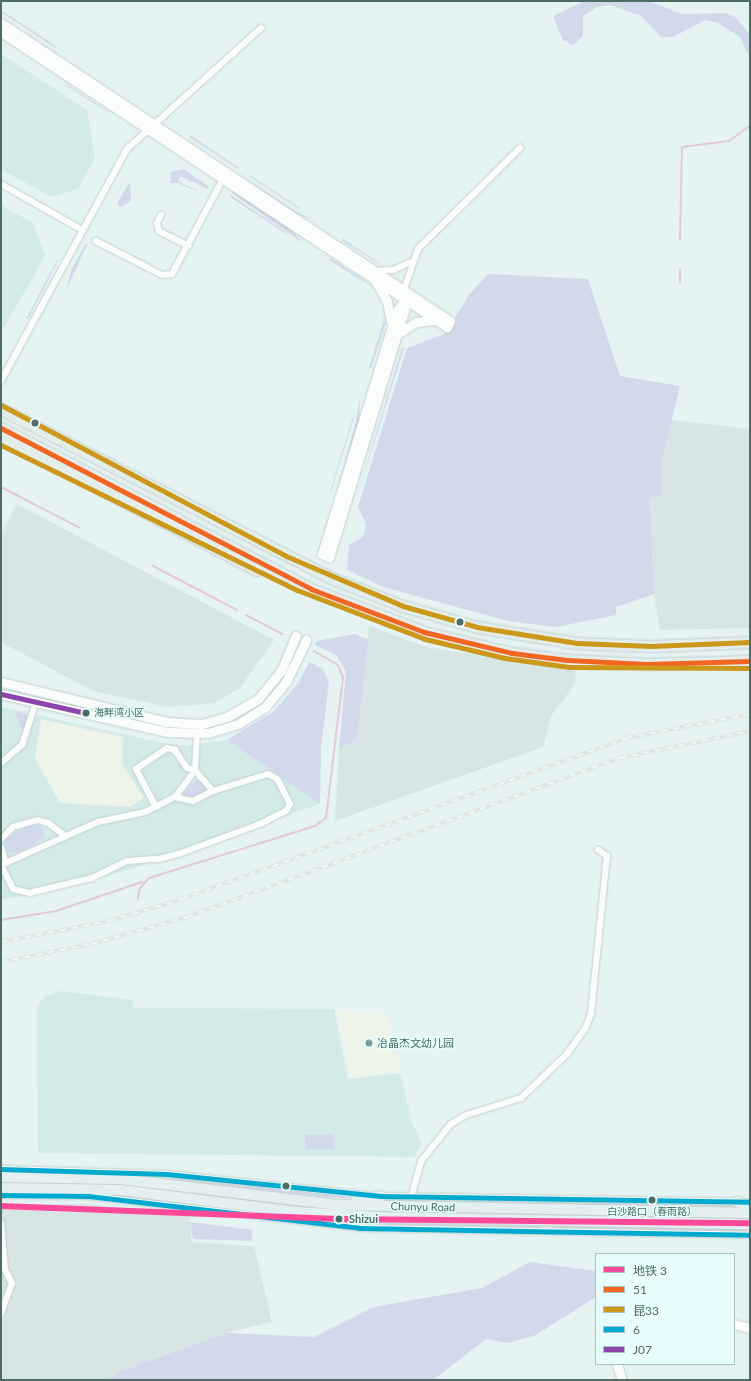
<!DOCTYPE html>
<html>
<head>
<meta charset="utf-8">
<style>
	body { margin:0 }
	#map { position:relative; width:751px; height:1381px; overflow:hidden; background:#e6f3f3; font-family:Lato,"Noto Sans SC",sans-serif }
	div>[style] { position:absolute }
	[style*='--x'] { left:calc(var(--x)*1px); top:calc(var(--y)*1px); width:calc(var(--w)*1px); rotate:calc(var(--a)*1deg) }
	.residential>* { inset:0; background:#d3eae8 }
	.industrial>* { inset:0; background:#d7e5e4 }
	.education>* { inset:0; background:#eef4e7 }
	.green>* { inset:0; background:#d2d9eb }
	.stream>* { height:2px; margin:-1px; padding:0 1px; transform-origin:1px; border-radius:1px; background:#e1cad7 }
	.roads { filter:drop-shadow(0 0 1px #c4d1d0) drop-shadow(0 0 1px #c4d1d0) }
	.street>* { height:6px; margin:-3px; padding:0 3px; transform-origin:3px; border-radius:3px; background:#fbfdfd }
	.secondary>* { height:9px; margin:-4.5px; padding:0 4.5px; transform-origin:4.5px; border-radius:4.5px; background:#fbfdfd }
	.primary>* { height:10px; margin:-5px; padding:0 5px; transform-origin:5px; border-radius:5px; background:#e3eff0 }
	.highway>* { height:11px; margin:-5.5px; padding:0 5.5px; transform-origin:5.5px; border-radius:5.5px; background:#e3eeeb }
	.rail>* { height:3.5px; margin-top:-1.75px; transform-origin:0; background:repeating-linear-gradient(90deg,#e7fcfc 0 6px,#e2e4e1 0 12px); box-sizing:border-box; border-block:1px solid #e2e4e1 }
	.bus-1>* { height:5px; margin:-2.5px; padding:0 2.5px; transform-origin:2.5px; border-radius:2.5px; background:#f26522 }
	.bus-2>* { height:5px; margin:-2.5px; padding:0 2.5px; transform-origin:2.5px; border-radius:2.5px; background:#cc9819 }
	.bus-3>* { height:5px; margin:-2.5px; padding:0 2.5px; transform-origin:2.5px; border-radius:2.5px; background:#00a9ce }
	.bus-4>* { height:5px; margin:-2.5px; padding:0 2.5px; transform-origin:2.5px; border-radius:2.5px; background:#8e44ad }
	.metro-1>* { height:6px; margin:-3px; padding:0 3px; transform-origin:3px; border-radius:3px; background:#fe4998 }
	.dots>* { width:11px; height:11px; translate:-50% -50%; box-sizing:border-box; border:2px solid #e7fcfc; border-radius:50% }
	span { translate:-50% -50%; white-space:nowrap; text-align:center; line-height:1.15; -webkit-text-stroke:3px #e7fcfc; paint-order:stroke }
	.bus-label { font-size:10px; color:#4c6c64 }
	.left { translate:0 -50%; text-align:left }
	.poi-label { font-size:11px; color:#4c6c64 }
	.street-label { font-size:11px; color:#4c6c64 }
	.stop-label { font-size:11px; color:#4c6c64; font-weight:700 }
	.frame { position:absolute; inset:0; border:2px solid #4c6c64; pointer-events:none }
	.legend { position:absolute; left:595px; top:1253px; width:140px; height:112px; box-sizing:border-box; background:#e7fcfc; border:1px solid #a9c2bf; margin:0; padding:5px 7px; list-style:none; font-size:12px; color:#4c6c64 }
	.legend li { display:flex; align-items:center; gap:8px; height:20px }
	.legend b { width:20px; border:1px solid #a9c2bf }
</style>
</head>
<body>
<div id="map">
	<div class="residential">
		<div style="clip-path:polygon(1px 54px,87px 110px,95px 158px,78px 189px,51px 197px,1px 169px)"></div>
		<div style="clip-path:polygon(1px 205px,33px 223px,45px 256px,5px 326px,1px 328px)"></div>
		<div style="clip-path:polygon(1px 707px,164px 743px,188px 746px,227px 740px,320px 804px,132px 869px,31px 895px,1px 899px)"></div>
		<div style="clip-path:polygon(61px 991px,133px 1000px,134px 1008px,334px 1009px,348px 1079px,400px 1073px,412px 1123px,422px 1144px,414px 1157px,38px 1153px,37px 1006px,45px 996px)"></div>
	</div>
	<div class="industrial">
		<div style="clip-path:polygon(671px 420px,750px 429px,750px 628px,660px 630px,654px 594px,650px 499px,662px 494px,661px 464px)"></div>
		<div style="clip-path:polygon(17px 504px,274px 640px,240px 688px,215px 703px,168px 707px,93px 691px,1px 642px,1px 534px)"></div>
		<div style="clip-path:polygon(369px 626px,427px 647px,576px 671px,575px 684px,551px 716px,543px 747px,335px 821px,339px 749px,357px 740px)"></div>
		<div style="clip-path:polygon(1px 1204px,88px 1204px,189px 1216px,192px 1242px,254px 1246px,272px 1322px,226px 1333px,119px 1372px,105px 1380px,1px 1380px)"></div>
	</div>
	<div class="education">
		<div style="clip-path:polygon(41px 719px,123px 737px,122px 764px,144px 798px,130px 807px,60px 803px,35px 759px)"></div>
		<div style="clip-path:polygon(336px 1009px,387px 1016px,401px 1071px,350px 1078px)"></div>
	</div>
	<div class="green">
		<div style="clip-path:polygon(585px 1px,649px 1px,682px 14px,726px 13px,735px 17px,750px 34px,750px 58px,740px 37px,718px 23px,705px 20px,673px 37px,661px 37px,641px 16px,610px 5px,597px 7px,583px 16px,583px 36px,573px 45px,563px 40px,553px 16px)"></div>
		<div style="clip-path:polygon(1px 10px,56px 46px,55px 48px,1px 12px)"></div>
		<div style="clip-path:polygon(66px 84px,109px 112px,109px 113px,65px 85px)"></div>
		<div style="clip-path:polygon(190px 135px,239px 168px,238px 169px,189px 137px)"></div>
		<div style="clip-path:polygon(183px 169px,208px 186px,208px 189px,180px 176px,178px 181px,202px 194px,178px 183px,170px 183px,171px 172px)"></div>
		<div style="clip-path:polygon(250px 175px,300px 208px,299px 209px,249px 176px)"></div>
		<div style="clip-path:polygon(247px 179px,298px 213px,317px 221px,295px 214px)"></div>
		<div style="clip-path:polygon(130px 182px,131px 201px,120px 207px,117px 203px)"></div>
		<div style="clip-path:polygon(234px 190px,288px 226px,303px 243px,232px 193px)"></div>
		<div style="clip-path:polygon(231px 195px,287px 233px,286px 234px,230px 197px)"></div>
		<div style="clip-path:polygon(343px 239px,385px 267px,386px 268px,342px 241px)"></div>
		<div style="clip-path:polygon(86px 243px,87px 245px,66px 290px,71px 270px)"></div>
		<div style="clip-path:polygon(331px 258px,372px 286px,372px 287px,329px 260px)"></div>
		<div style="clip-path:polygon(59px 259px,28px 319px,26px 319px,57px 260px)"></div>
		<div style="clip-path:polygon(488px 274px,588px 279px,620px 376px,680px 386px,661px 464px,662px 494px,650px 499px,654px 594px,616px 607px,616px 615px,556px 627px,508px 621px,383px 587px,347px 570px,349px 545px,364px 536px,366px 524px,358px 507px,407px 348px,445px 334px,469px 295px)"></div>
		<div style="clip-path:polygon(384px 320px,386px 322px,371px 368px,369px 368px)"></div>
		<div style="clip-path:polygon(399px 337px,402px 338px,349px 508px,348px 507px)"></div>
		<div style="clip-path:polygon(402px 347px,404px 348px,354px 507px)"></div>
		<div style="clip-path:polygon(360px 398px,359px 422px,336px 495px,356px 421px)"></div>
		<div style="clip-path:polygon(353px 417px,354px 417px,331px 492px,330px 492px)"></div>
		<div style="clip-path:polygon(355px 634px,368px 640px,357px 740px,339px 749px,346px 671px,336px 655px,315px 645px,317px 641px)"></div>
		<div style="clip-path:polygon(309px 662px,323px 669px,329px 682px,321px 747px,320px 804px,227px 740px,274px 711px,299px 682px)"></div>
		<div style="clip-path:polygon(15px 712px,25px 714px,29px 721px,24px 733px)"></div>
		<div style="clip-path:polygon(194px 781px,199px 781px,208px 790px,195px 799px,182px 796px)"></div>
		<div style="clip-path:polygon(32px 823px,42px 827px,45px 837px,18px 853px,8px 852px,4px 839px)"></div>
		<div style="clip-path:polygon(334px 1134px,334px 1149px,306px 1149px,305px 1135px)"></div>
		<div style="clip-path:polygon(180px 1177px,346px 1196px,346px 1198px,300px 1196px,179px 1180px)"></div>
		<div style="clip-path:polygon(112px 1195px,180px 1202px,248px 1212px,247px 1214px)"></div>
		<div style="clip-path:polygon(390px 1198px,719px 1203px,735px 1207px,377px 1201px)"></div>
		<div style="clip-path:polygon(260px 1213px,377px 1223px,377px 1226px,260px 1216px)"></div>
		<div style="clip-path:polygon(190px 1222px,252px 1230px,252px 1241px,193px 1239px)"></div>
		<div style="clip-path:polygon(387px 1223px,542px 1226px,542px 1230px,387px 1227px)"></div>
		<div style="clip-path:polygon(553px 1226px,747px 1229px,747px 1233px,553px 1230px)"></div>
		<div style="clip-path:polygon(530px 1262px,596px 1271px,596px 1297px,536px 1335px,508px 1343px,486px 1339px,433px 1380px,105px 1380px,119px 1372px,226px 1333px,314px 1337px,373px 1307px,482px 1288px)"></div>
	</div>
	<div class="stream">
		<div style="--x:680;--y:240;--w:93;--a:-88.8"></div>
		<div style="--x:682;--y:147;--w:47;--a:-7.3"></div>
		<div style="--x:729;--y:141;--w:26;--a:-36"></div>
		<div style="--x:680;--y:283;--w:13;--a:-90"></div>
		<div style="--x:1;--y:487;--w:89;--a:27.4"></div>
		<div style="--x:153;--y:566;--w:95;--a:27.6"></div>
		<div style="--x:246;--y:615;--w:41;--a:27.8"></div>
		<div style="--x:138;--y:899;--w:11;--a:-80"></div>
		<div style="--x:140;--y:888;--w:13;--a:-48"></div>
		<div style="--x:149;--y:878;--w:174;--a:-17.4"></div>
		<div style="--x:315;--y:826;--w:14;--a:-36"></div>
		<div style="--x:326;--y:818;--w:142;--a:-83.1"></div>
		<div style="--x:343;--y:677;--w:13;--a:-113"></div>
		<div style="--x:338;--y:665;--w:28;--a:-150"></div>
		<div style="--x:1;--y:920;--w:56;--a:-9.3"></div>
		<div style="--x:56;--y:911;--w:91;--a:-18.6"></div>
	</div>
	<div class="roads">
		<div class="street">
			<div style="--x:1;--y:184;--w:93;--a:29.6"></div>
			<div style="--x:161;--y:215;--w:9;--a:117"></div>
			<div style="--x:157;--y:223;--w:8;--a:76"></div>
			<div style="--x:159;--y:231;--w:33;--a:27"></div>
			<div style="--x:96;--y:241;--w:74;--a:27.3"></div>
			<div style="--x:162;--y:275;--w:10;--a:-6"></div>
			<div style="--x:172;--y:274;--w:108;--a:-61.8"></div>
			<div style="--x:375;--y:271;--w:18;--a:-3"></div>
			<div style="--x:393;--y:270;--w:20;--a:-24"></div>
			<div style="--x:404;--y:290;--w:43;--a:-71.1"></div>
			<div style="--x:418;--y:249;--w:144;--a:-44.7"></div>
			<div style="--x:1;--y:381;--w:264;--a:-61.5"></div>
			<div style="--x:127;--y:149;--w:181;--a:-42.1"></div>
			<div style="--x:1;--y:763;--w:28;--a:-41"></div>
			<div style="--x:22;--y:745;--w:45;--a:-72"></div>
			<div style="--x:175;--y:797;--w:18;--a:13"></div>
			<div style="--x:193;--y:801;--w:22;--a:-27"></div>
			<div style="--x:1;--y:839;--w:17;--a:-45"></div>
			<div style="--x:13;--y:827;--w:26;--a:-16"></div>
			<div style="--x:38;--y:820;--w:10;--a:17"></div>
			<div style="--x:48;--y:823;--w:21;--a:37"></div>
			<div style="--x:1;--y:847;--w:17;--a:73"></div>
			<div style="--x:1;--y:865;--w:27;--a:63"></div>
			<div style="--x:13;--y:889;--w:16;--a:14"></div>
			<div style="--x:29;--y:893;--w:65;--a:-13.4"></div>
			<div style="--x:92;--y:878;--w:39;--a:-26"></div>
			<div style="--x:127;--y:861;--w:32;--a:-4"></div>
			<div style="--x:159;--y:859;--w:23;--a:-15"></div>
			<div style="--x:181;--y:853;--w:84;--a:-20.2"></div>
			<div style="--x:260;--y:824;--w:29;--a:-27"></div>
			<div style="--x:286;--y:811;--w:8;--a:-60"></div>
			<div style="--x:290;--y:804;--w:28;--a:-117"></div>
			<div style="--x:277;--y:779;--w:10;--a:-151"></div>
			<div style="--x:268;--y:774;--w:58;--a:162.8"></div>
			<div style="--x:213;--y:791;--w:28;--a:-131"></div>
			<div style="--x:195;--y:770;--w:8;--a:-166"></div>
			<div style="--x:187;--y:768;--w:22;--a:-124"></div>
			<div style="--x:175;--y:750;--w:8;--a:-166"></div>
			<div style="--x:167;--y:748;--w:37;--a:146"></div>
			<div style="--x:136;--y:769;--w:43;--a:62.2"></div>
			<div style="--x:1;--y:865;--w:106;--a:-23.9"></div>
			<div style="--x:98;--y:822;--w:48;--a:-12"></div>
			<div style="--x:145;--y:812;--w:34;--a:-27"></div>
			<div style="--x:175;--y:797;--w:34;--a:-53"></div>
			<div style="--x:195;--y:770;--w:36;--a:-87"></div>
			<div style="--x:1;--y:1169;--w:166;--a:1.7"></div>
			<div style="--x:167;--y:1174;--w:200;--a:6"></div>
			<div style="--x:1;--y:1195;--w:87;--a:0.7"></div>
			<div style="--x:88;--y:1196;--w:273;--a:6.7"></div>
			<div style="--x:359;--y:1228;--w:391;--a:1"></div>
			<div style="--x:378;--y:1196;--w:362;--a:0.9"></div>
			<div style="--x:411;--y:1197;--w:37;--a:-74"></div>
			<div style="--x:421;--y:1161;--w:48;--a:-51"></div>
			<div style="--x:451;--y:1124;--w:17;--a:-31"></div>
			<div style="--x:466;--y:1115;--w:58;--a:-17.2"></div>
			<div style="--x:521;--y:1098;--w:64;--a:-43.7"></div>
			<div style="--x:567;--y:1054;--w:33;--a:-55"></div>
			<div style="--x:586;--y:1027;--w:15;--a:-70"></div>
			<div style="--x:591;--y:1013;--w:158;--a:-84.2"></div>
			<div style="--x:607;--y:856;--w:11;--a:-146"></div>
			<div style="--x:1;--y:1223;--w:47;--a:85.1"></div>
			<div style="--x:5;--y:1270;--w:15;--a:62"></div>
			<div style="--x:12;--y:1283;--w:33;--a:110"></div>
		</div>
		<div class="secondary">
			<div style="--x:1;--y:23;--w:539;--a:33.57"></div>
			<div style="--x:450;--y:321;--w:7;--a:117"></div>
			<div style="--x:447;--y:327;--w:535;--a:-146.52"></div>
			<div style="--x:376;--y:282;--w:22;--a:60"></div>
			<div style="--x:387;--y:301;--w:21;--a:79"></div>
			<div style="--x:405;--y:296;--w:5;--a:68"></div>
			<div style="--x:407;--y:301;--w:268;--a:106.9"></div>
			<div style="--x:329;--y:557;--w:8;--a:-157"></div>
			<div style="--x:322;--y:554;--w:255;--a:-72.9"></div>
			<div style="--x:397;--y:310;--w:9;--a:-49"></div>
			<div style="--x:403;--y:303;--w:4;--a:-27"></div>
			<div style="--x:407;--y:301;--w:4;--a:-14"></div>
			<div style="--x:396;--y:335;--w:24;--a:-33"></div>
			<div style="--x:416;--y:322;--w:20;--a:-6"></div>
			<div style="--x:1;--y:682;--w:170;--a:13.6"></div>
			<div style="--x:166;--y:722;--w:36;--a:3"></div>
			<div style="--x:202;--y:724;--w:26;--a:-16"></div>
			<div style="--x:227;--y:717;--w:36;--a:-30"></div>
			<div style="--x:258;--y:699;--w:36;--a:-51"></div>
			<div style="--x:281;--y:671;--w:38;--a:-67"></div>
			<div style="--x:1;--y:694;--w:170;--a:12.9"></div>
			<div style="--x:167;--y:732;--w:41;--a:1.4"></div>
			<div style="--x:208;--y:733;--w:31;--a:-17"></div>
			<div style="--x:238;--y:724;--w:32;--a:-32"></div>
			<div style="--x:265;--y:707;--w:33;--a:-50"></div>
			<div style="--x:286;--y:682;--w:47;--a:-64.5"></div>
			<div style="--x:734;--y:1324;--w:16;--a:14"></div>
			<div style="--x:617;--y:1364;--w:17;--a:73"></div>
		</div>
		<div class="primary">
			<div style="--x:1;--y:1177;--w:119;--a:1"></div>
			<div style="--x:120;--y:1179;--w:220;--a:6.8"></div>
			<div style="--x:338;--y:1205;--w:412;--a:1.1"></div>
			<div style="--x:1;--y:1188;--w:119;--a:1"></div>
			<div style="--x:120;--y:1190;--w:178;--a:7.1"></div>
			<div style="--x:297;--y:1212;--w:79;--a:3.6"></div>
			<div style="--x:376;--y:1217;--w:374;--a:1.1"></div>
			<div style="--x:356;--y:1201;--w:25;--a:-11"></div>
			<div style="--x:737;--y:1202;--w:14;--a:17"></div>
		</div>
		<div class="highway">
			<div style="--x:1;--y:409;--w:369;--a:27.1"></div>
			<div style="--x:329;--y:577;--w:79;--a:21.4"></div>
			<div style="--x:403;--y:606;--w:77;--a:15.8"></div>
			<div style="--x:477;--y:627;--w:101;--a:9.1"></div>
			<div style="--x:577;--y:643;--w:74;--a:2.3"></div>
			<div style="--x:651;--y:646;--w:99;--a:-2.3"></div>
			<div style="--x:1;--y:428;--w:349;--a:27.4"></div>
			<div style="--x:311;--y:589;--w:121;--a:20.8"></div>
			<div style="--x:424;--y:632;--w:90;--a:13.4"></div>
			<div style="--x:512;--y:653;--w:55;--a:7.3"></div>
			<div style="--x:567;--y:660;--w:80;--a:2.9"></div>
			<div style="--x:647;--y:664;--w:103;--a:-1.7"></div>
			<div style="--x:1;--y:437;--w:288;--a:27.5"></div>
		</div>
	</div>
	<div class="rail">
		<div style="--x:1;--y:942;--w:110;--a:-11"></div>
		<div style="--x:109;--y:921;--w:76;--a:-16.8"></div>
		<div style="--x:182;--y:899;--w:472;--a:-19.9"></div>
		<div style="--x:626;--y:738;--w:126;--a:-11"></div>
		<div style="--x:1;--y:962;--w:92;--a:-11.3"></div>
		<div style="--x:91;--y:944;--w:100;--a:-15.7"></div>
		<div style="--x:187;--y:917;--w:461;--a:-20.2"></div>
		<div style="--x:620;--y:758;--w:133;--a:-11.7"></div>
	</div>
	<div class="bus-1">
		<div style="--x:1;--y:428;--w:349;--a:27.4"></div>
		<div style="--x:311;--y:589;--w:121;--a:20.8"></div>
		<div style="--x:424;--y:632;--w:90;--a:13.4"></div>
		<div style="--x:512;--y:653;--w:55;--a:7.3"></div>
		<div style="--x:567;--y:660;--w:80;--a:2.9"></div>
		<div style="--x:647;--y:664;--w:103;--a:-1.7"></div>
	</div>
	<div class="bus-2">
		<div style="--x:1;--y:405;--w:323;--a:27.9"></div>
		<div style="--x:286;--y:556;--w:127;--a:23.1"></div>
		<div style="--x:403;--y:606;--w:77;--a:15.8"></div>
		<div style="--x:477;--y:627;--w:101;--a:9.1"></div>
		<div style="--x:577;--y:643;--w:74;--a:2.3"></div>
		<div style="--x:651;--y:646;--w:99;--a:-2.3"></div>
		<div style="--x:1;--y:445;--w:330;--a:26.1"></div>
		<div style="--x:297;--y:590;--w:137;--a:20.9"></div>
		<div style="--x:425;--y:639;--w:82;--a:13.4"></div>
		<div style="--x:505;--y:658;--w:65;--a:8"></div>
		<div style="--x:569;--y:667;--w:181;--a:0.3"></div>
	</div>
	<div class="bus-3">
		<div style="--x:1;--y:1169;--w:166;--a:1.7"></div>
		<div style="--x:167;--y:1174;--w:215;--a:5.9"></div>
		<div style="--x:381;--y:1196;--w:369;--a:0.9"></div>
		<div style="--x:1;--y:1195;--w:87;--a:0.7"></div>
		<div style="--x:88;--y:1196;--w:273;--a:6.7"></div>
		<div style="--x:359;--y:1228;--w:391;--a:1"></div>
	</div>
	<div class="bus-4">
		<div style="--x:1;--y:694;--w:87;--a:12.6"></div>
	</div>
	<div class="metro-1">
		<div style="--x:1;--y:1206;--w:338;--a:2.2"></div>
		<div style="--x:339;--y:1219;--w:411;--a:0.6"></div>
	</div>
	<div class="dots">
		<div style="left:35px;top:423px;background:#4c6c64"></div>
		<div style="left:460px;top:622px;background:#4c6c64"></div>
		<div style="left:86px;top:713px;background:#4c6c64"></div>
		<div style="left:369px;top:1043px;background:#829b96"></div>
		<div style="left:286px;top:1186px;background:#4c6c64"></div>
		<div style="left:652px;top:1200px;background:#4c6c64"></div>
		<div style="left:339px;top:1219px;background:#4c6c64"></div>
	</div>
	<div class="bus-label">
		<span class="left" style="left:94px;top:713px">海畔湾小区</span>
		<span style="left:652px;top:1212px">白沙路口（春雨路）</span>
	</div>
	<div class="poi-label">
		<span class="left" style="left:377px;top:1043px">冶晶杰文幼儿园</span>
	</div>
	<div class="street-label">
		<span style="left:423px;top:1207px;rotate:1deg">Chunyu Road</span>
	</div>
	<div class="stop-label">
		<span class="left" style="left:349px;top:1219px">Shizui</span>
	</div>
	<div class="frame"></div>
	<ul class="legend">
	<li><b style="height:5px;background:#fe4998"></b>地铁 3</li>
	<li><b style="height:5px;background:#f26522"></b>51</li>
	<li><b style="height:5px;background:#cc9819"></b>昆33</li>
	<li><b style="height:5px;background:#00a9ce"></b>6</li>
	<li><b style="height:5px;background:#8e44ad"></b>J07</li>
	</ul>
</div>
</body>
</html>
